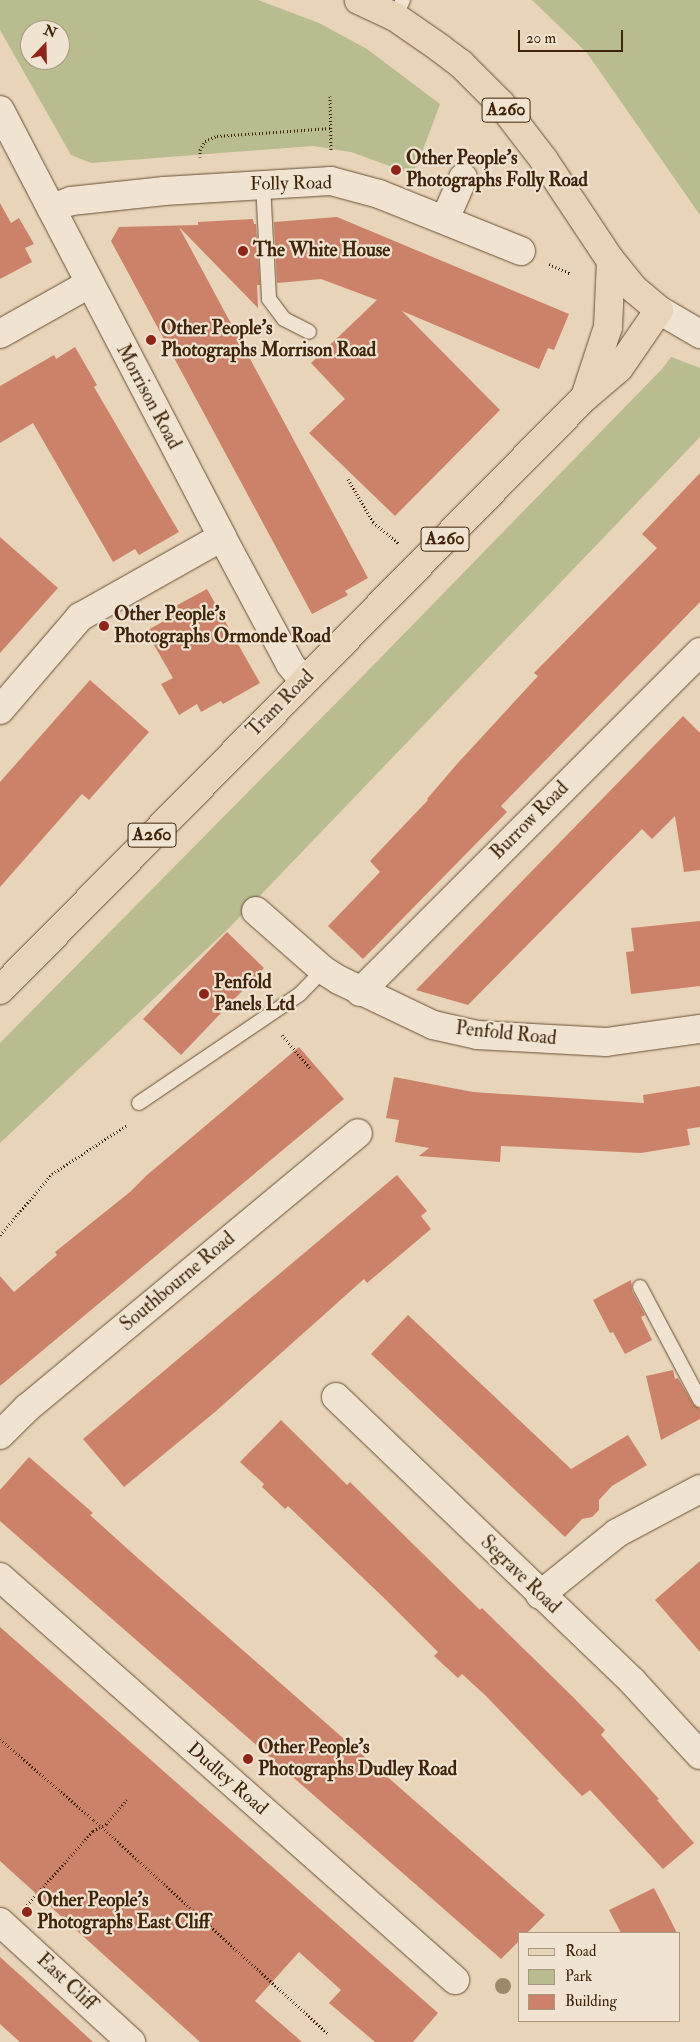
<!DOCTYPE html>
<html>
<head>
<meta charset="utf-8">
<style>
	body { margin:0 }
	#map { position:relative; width:700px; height:2042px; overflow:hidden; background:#e8d4b9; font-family:"IM FELL Double Pica",serif }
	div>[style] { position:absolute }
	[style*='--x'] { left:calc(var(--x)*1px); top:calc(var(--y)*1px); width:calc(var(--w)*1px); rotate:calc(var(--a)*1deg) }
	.green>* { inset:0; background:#b8bc8e }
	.building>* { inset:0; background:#cc8268 }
	.path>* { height:3px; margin-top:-1.5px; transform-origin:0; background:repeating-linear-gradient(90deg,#3f2409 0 1px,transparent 0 3.5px) }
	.roads { filter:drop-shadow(0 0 1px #695035) drop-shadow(0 0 1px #695035) }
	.service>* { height:14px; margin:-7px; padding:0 7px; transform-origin:7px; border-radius:7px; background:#f0e3d2 }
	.minor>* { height:28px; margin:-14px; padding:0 14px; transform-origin:14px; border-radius:14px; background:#f0e3d2 }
	.tertiary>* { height:28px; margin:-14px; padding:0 14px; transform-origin:14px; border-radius:14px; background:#f0e3d2 }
	.primary>* { height:28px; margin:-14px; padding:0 14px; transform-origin:14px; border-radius:14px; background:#e8d4b9 }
	.trees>* { width:16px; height:16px; margin:-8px; border-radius:50%; background:#9c886a }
	.dots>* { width:14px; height:14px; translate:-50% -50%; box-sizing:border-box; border:2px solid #f0e3d2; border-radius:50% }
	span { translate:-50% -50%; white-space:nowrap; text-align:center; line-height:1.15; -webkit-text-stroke:4.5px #f0e3d2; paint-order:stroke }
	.shield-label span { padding:1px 4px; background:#f0e3d2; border:1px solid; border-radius:4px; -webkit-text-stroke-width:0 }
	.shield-label { font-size:18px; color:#3f2409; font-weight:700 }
	.poi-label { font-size:19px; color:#3f2409; font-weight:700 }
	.left { translate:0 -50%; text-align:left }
	.street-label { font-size:19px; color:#3f2409 }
	.legend { position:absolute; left:518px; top:1932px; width:162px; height:90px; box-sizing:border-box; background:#f0e3d2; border:1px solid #a99782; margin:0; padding:6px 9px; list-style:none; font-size:15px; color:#3f2409 }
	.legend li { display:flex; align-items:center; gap:10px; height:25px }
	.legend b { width:25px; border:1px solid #a99782 }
	.north { position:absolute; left:20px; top:20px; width:50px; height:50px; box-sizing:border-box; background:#f0e3d2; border:1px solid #a99782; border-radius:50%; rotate:21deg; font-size:14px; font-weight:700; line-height:20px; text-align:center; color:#3f2409 }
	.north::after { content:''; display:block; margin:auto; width:18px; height:22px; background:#8f2418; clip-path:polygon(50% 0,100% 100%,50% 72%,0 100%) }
	.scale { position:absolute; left:518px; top:30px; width:105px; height:22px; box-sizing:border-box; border:2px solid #3f2409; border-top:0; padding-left:6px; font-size:15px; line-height:18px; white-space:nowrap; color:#3f2409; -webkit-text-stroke:4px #f0e3d2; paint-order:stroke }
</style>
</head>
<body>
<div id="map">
	<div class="green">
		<div style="clip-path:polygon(evenodd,0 0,258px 0,319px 23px,367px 49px,440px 104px,417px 166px,409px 173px,351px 152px,313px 146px,91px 163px,71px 155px,0 30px,0 0,30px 30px,60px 30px,60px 60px,30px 60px,30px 30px)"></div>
		<div style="clip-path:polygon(532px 0,700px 0,700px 215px,587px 53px)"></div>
		<div style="clip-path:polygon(671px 357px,700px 368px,700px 437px,228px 929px,0 1143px,0 1043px,353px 686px,662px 369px)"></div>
	</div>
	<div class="building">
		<div style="clip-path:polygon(0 203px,11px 223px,19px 218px,34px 244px,25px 248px,32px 262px,0 279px)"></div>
		<div style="clip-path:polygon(337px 217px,569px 314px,554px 350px,548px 348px,539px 369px,402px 311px,500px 410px,395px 516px,309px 433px,345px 399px,311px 363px,377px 300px,321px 279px,277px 283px,274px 222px)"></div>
		<div style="clip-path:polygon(253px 219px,254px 224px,256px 224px,260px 285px,257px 285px,258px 308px,179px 227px,368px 578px,345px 591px,348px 595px,312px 614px,111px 241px,119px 227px,198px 225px,198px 222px)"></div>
		<div style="clip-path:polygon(75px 347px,97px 385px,94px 387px,179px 532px,139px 555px,135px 549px,113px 562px,33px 423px,0 443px,0 386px,54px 355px,56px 359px)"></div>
		<div style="clip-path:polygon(700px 473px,700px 602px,501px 806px,507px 812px,363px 959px,328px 926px,380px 872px,370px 861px,428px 800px,427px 799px,457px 764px,538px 676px,534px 673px,657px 548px,642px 534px)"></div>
		<div style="clip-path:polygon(0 537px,58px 588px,0 653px)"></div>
		<div style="clip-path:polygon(207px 589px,260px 683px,223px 704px,221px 701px,201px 712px,197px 704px,179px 715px,161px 684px,173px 678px,146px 631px,173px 616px,170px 609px)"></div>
		<div style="clip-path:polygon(90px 680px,149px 732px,89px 800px,82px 794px,0 887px,0 782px)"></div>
		<div style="clip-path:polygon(683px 716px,700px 733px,700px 870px,684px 872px,675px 816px,652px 839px,642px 829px,468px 1005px,416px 990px)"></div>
		<div style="clip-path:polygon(700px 921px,700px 986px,631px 994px,626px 952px,634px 951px,631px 928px)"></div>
		<div style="clip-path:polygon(227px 932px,264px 968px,181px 1055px,143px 1019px)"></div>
		<div style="clip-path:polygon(299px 1047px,344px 1099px,0 1386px,0 1276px,14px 1292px,57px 1255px,55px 1252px,130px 1192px,147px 1175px)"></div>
		<div style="clip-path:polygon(394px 1077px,473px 1092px,644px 1103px,643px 1095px,700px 1086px,700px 1127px,687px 1129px,690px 1145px,641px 1153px,501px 1146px,500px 1162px,419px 1156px,429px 1148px,395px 1142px,399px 1120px,386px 1118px)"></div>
		<div style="clip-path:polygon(397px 1175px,427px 1211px,421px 1216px,431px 1229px,367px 1283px,364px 1279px,215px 1412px,124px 1487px,83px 1439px)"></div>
		<div style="clip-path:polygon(631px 1280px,632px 1291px,645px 1315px,641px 1317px,652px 1340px,625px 1354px,613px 1332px,610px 1333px,593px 1300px)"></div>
		<div style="clip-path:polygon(408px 1315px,571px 1469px,628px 1435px,647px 1465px,612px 1486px,599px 1500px,599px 1510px,592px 1517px,582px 1519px,565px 1537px,371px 1354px)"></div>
		<div style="clip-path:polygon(673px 1370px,675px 1379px,678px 1378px,693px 1404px,700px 1409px,700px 1419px,661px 1440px,646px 1376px)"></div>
		<div style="clip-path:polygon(281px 1420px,347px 1485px,350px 1482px,480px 1610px,482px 1608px,573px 1697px,605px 1730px,601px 1735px,659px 1799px,657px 1800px,694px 1843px,663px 1869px,590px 1790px,582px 1796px,486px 1696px,462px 1674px,458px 1678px,434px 1656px,438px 1652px,385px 1599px,288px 1506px,285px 1509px,262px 1487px,264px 1484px,240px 1462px)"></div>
		<div style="clip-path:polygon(29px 1457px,93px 1513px,90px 1515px,141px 1561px,545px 1915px,527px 1933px,519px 1933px,519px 1941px,501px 1959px,0 1521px,0 1490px)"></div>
		<div style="clip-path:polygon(700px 1561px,700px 1652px,655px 1600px)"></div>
		<div style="clip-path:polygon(0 1627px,438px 2013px,413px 2042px,375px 2042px,329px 2003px,341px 1990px,299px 1952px,255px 2001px,302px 2042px,200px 2042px,0 1861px)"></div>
		<div style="clip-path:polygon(654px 1888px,677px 1933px,621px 1933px,609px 1910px)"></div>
		<div style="clip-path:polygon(0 1957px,31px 1985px,93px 2042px,20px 2042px,0 2024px)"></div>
	</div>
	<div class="path">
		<div style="--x:330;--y:96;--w:54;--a:88.9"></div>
		<div style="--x:200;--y:157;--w:7;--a:-90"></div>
		<div style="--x:200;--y:150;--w:10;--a:-61"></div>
		<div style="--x:205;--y:141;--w:13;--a:-23"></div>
		<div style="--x:217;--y:136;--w:114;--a:-4"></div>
		<div style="--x:549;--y:264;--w:24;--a:24"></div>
		<div style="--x:348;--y:479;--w:50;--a:59.8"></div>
		<div style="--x:373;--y:522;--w:33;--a:40"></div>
		<div style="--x:282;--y:1035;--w:43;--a:49.7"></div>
		<div style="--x:0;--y:1235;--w:80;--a:-49.6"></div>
		<div style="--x:52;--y:1174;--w:90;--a:-33.2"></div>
		<div style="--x:0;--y:1739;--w:124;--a:40.8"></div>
		<div style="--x:94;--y:1820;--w:316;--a:42.4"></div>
		<div style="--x:27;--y:1905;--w:99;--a:-48.3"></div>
		<div style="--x:93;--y:1831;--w:15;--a:-28"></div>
		<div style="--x:106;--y:1824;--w:32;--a:-49"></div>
	</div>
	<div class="roads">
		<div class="service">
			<div style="--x:395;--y:17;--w:19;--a:-65"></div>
			<div style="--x:263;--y:184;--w:115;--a:87"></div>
			<div style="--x:269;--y:299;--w:25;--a:53"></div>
			<div style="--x:284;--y:319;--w:28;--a:27"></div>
			<div style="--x:139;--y:1103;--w:194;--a:-34.1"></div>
			<div style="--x:300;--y:994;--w:33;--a:-46"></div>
			<div style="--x:640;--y:1287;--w:128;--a:62"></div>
		</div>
		<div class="minor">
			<div style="--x:0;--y:110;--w:481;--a:62.5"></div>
			<div style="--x:222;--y:537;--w:144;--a:61.8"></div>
			<div style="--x:290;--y:664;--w:22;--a:51"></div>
			<div style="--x:51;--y:208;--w:21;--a:-19"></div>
			<div style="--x:71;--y:201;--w:94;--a:-6.1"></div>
			<div style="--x:164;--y:191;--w:167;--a:-3.4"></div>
			<div style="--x:331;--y:181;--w:50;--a:15.2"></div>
			<div style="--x:379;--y:194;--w:153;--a:21.9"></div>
			<div style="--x:445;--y:219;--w:45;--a:-66.3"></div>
			<div style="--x:0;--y:334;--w:102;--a:-29.3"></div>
			<div style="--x:0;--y:710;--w:123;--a:-49.3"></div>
			<div style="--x:80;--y:617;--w:163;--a:-29.4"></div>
			<div style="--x:256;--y:911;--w:89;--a:41.4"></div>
			<div style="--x:323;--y:970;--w:19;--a:32"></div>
			<div style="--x:339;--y:980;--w:104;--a:25.6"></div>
			<div style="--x:433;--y:1025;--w:45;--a:12.8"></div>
			<div style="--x:477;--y:1035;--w:129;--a:3.1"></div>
			<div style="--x:606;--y:1042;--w:95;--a:-7.9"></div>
			<div style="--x:360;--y:992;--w:481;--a:-45"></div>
			<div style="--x:336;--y:1397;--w:412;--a:43.8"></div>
			<div style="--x:633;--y:1682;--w:99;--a:47.5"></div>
			<div style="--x:0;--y:1435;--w:38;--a:-45"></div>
			<div style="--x:27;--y:1408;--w:430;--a:-39.7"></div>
			<div style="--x:0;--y:1577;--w:608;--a:41.53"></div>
			<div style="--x:540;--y:1595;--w:99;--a:-38.8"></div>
			<div style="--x:617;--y:1533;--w:94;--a:-27.9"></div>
			<div style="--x:0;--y:1922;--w:178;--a:42.5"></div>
		</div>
		<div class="tertiary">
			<div style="--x:659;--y:310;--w:48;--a:30.3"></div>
		</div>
		<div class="primary">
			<div style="--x:585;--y:397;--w:74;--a:-71.8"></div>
			<div style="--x:608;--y:327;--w:66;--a:-87.4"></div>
			<div style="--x:0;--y:990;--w:833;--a:-45.39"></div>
			<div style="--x:585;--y:397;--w:45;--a:-40.5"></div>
			<div style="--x:619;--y:368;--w:70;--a:-55.4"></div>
			<div style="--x:659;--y:310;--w:33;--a:-140"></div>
			<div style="--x:634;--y:289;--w:36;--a:-129"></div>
			<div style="--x:611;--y:261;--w:121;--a:-123.6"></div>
			<div style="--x:544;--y:160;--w:71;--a:-127.5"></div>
			<div style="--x:501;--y:104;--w:57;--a:-135"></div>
			<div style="--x:461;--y:64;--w:26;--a:-143"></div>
			<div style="--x:440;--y:48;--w:55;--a:-145.4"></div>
			<div style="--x:395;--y:17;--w:40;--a:-155"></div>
		</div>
	</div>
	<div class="trees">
		<div style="left:503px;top:1986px"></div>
	</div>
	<div class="dots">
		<div style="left:396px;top:170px;background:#8f2418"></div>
		<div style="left:243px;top:251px;background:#8f2418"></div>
		<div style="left:151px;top:340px;background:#8f2418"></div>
		<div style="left:104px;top:626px;background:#8f2418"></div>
		<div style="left:204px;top:994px;background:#8f2418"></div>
		<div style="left:248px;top:1759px;background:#8f2418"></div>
		<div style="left:27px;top:1912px;background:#8f2418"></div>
	</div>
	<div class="shield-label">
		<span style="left:506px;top:110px">A260</span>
		<span style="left:445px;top:539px">A260</span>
		<span style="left:152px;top:835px">A260</span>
	</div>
	<div class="poi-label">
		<span class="left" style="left:406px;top:170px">Other People's<br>Photographs Folly Road</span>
		<span class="left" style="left:253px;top:251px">The White House</span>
		<span class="left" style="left:161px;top:340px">Other People's<br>Photographs Morrison Road</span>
		<span class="left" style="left:114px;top:626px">Other People's<br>Photographs Ormonde Road</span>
		<span class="left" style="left:214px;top:994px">Penfold<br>Panels Ltd</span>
		<span class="left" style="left:258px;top:1759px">Other People's<br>Photographs Dudley Road</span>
		<span class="left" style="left:37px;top:1912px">Other People's<br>Photographs East Cliff</span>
	</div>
	<div class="street-label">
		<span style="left:291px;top:184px;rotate:-1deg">Folly Road</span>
		<span style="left:148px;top:397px;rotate:62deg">Morrison Road</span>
		<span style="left:281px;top:704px;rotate:-45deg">Tram Road</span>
		<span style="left:530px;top:821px;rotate:-45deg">Burrow Road</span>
		<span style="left:506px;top:1034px;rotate:6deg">Penfold Road</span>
		<span style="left:178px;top:1282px;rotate:-40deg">Southbourne Road</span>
		<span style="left:520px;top:1575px;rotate:44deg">Segrave Road</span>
		<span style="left:227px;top:1779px;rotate:41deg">Dudley Road</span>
		<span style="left:66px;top:1982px;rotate:43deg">East Cliff</span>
	</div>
	<ul class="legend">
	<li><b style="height:6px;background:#e8d4b9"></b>Road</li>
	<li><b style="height:14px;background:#b8bc8e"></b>Park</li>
	<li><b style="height:14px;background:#cc8268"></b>Building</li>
	</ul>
	<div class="north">N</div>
	<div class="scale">20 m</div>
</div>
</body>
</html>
